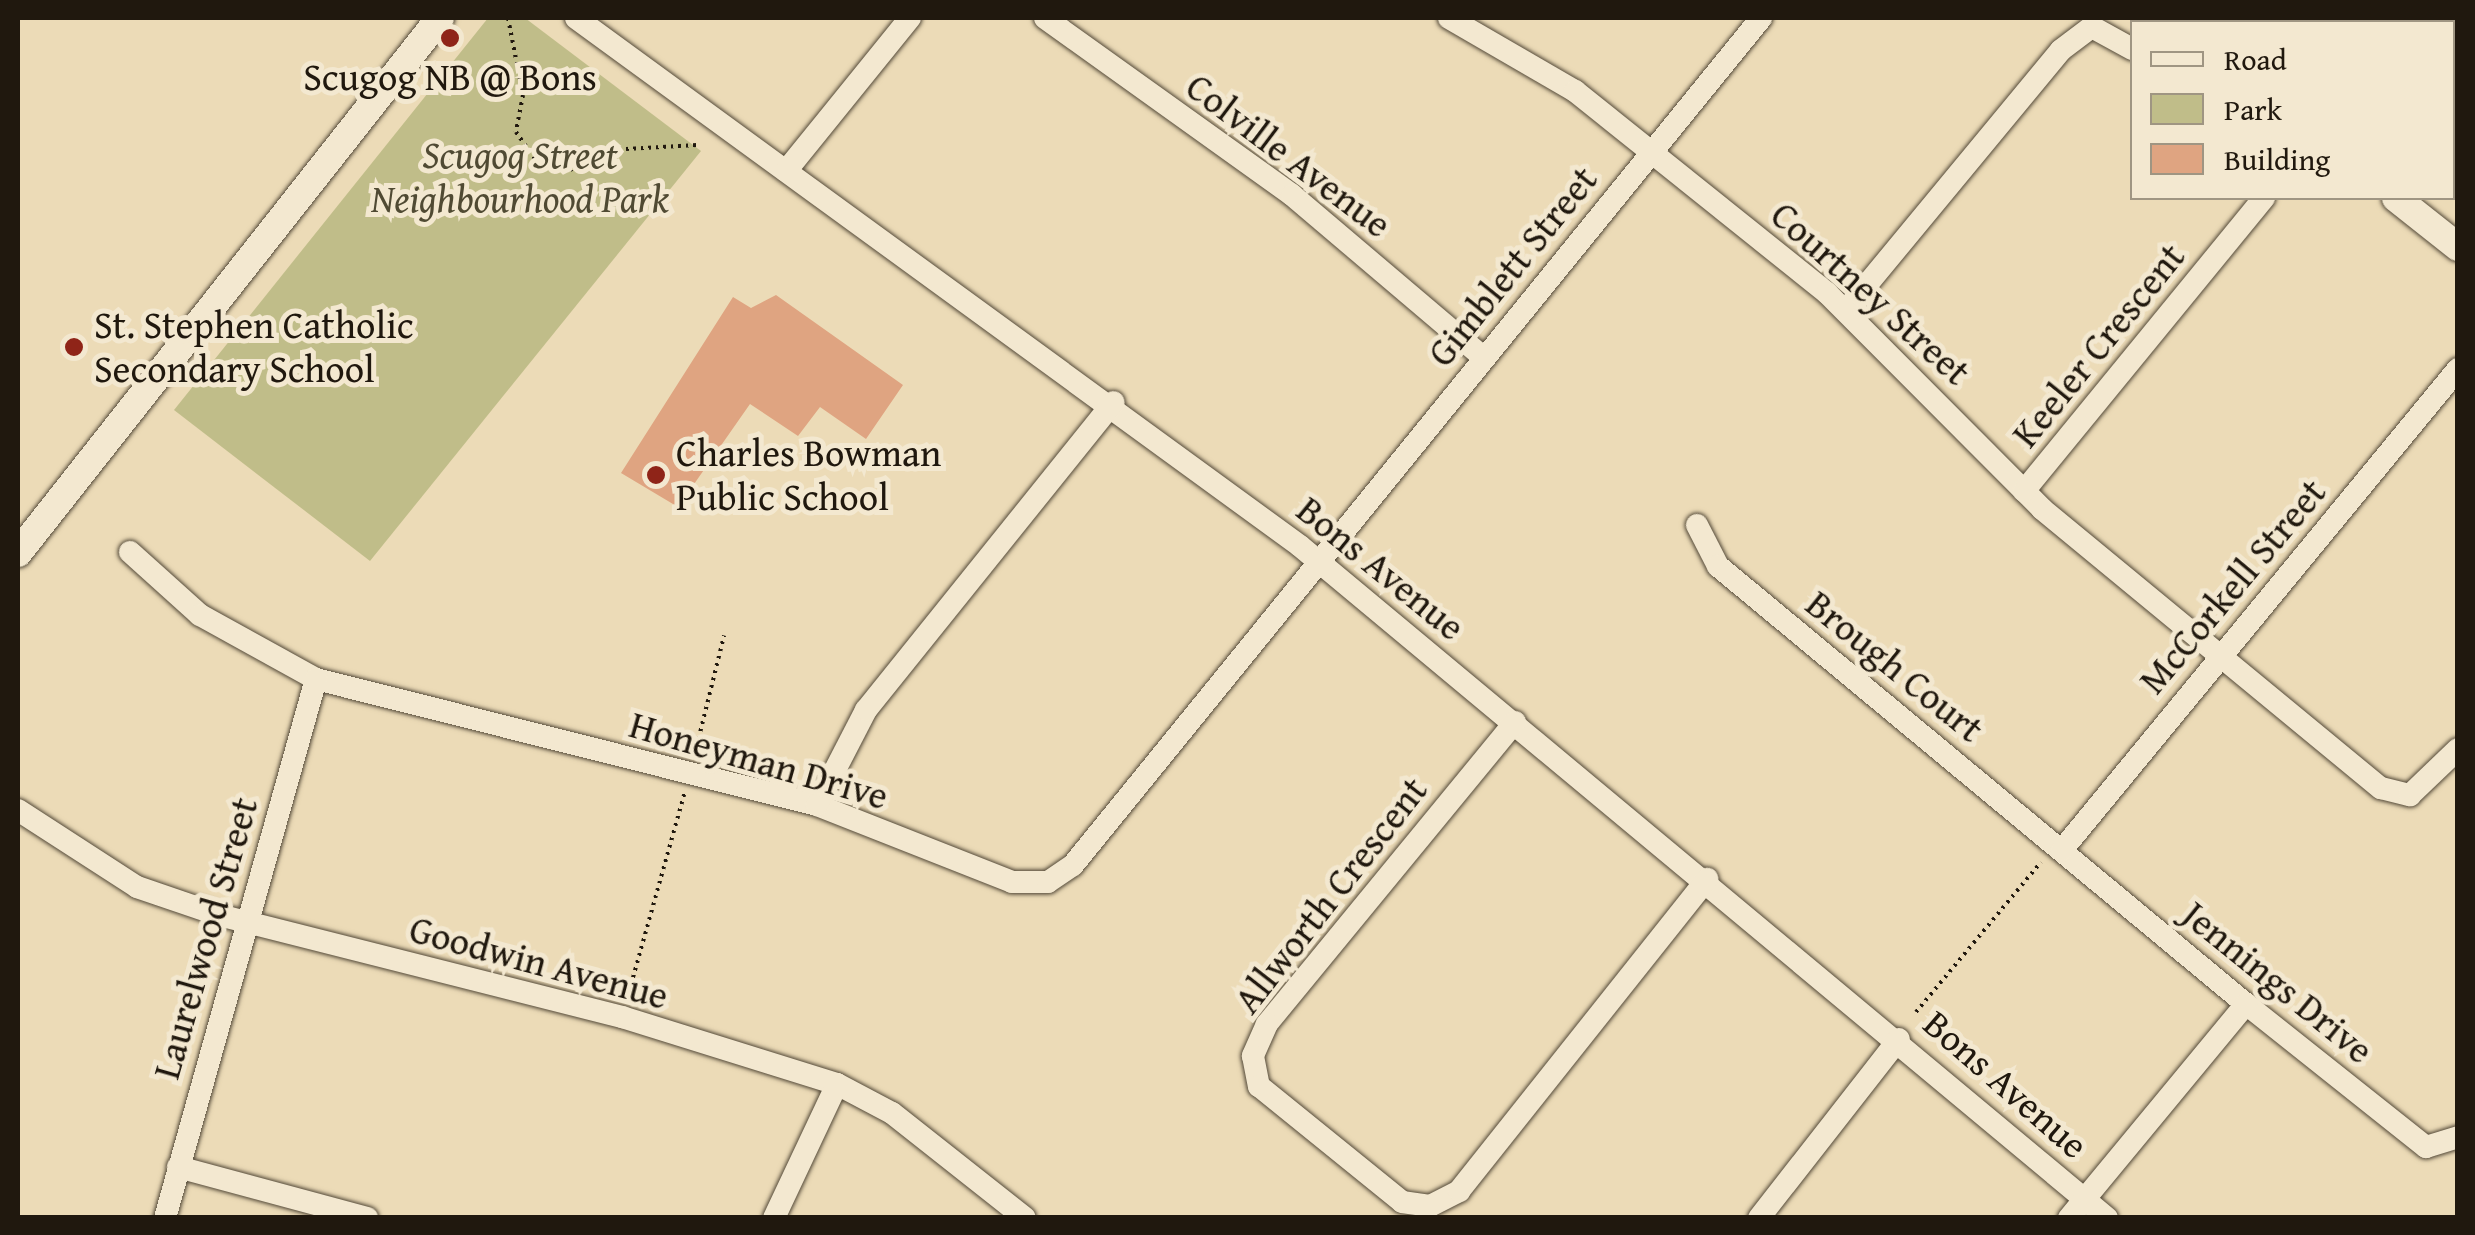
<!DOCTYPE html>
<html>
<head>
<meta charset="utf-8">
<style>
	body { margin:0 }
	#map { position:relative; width:2475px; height:1235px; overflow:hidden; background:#ecdbb7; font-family:"Gentium Book Plus",serif }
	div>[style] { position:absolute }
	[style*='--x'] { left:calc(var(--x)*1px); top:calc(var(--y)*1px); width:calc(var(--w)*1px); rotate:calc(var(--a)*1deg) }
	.green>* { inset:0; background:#c0bd89 }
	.building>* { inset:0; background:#dfa481 }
	.path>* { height:4px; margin-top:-2px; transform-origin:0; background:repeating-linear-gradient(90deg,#20180e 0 2.5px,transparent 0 7.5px) }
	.roads { filter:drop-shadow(0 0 2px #534938) drop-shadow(0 0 2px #534938) }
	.minor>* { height:22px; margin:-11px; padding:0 11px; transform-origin:11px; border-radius:11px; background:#f3e8d0 }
	.tertiary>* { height:28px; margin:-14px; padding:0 14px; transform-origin:14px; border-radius:14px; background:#f3e8d0 }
	.dots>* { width:28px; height:28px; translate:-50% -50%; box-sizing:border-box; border:5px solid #f3e8d0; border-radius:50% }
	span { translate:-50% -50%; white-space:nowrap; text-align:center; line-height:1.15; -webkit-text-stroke:10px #f3e8d0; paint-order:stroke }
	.poi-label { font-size:38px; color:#20180e }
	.left { translate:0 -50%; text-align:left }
	.park-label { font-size:38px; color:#504a33; font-style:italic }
	.street-label { font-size:38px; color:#20180e }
	.frame { position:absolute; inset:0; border:20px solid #20180e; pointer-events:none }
	.legend { position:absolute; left:2130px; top:20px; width:325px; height:180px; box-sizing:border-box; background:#f3e8d0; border:2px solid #9f9582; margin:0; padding:12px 18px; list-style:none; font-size:30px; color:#20180e }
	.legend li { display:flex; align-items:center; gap:20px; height:50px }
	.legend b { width:50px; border:2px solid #9f9582 }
</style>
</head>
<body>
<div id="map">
	<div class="green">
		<div style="clip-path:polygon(488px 18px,525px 18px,701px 151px,370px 561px,174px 410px)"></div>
	</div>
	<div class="building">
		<div style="clip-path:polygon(776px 295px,903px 385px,866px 439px,820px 407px,798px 436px,750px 404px,678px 507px,621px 473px,733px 297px,751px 308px)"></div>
	</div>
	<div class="path">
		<div style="--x:508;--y:18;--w:78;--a:79"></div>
		<div style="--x:523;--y:95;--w:38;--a:101"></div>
		<div style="--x:516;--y:132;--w:38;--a:55"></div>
		<div style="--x:538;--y:163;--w:33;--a:12"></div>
		<div style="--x:570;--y:170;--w:60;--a:-20.6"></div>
		<div style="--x:626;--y:149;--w:71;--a:-3.2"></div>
		<div style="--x:695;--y:753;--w:121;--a:-76.1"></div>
		<div style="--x:627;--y:999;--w:216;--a:-74.4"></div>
		<div style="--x:1916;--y:1012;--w:195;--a:-50.2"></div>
	</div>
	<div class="roads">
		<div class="minor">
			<div style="--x:576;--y:18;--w:896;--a:36.1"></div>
			<div style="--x:1300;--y:546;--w:1050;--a:39.78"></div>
			<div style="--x:1045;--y:18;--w:304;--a:35.6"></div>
			<div style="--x:1292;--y:195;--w:250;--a:40.3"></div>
			<div style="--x:1449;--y:18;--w:146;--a:30.1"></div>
			<div style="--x:1575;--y:91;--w:323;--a:38.7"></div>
			<div style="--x:1827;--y:293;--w:305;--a:45.1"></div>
			<div style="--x:2042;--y:509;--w:439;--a:39.5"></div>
			<div style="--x:2381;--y:788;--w:30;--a:14"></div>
			<div style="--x:2410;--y:795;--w:66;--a:-43.8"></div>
			<div style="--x:786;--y:171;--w:197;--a:-51"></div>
			<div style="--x:1846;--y:310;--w:337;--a:-50.4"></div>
			<div style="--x:2061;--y:50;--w:39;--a:-37"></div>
			<div style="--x:2092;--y:27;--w:46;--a:28.8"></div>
			<div style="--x:2024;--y:491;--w:379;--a:-50.7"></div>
			<div style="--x:1697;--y:525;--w:46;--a:62.9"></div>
			<div style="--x:1718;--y:566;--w:686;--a:39.68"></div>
			<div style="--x:2246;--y:1004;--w:230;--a:38.5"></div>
			<div style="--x:2426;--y:1147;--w:34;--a:-17"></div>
			<div style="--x:130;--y:552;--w:94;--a:42"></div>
			<div style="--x:200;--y:615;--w:132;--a:28.9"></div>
			<div style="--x:316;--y:679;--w:517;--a:14.12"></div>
			<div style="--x:817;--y:805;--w:210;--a:21.5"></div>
			<div style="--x:1012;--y:882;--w:36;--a:0"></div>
			<div style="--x:1048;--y:882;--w:30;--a:-34"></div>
			<div style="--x:1073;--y:865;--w:1091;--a:-50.91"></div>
			<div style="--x:1515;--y:722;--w:391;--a:129.4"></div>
			<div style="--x:1267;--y:1024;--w:35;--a:114"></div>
			<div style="--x:1253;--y:1056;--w:31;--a:79"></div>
			<div style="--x:1259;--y:1086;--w:184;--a:39"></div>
			<div style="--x:1402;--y:1202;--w:28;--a:8"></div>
			<div style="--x:1430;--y:1206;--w:33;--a:-27"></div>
			<div style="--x:1459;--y:1191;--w:399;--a:-51.5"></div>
			<div style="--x:817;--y:805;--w:107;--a:-62.7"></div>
			<div style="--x:866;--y:710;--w:395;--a:-51.2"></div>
			<div style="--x:18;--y:810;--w:142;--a:32.9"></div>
			<div style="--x:137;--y:887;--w:87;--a:18.9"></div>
			<div style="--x:219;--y:915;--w:416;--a:14.2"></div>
			<div style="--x:622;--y:1017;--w:225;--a:17.3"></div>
			<div style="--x:837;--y:1084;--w:62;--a:27.8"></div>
			<div style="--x:892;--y:1113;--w:169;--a:38.3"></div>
			<div style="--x:2062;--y:850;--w:623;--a:-50.54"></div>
			<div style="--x:178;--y:1167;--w:196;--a:15.1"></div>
			<div style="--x:165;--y:1218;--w:560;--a:-74.35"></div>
			<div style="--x:774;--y:1218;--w:148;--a:-64.8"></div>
			<div style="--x:1759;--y:1218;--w:227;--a:-52"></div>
			<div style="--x:2069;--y:1218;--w:278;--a:-50.4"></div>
		</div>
		<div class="tertiary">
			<div style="--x:2175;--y:18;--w:7;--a:34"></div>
			<div style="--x:2396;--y:198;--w:79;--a:38.3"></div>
			<div style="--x:18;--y:553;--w:681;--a:-51.73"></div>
		</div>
	</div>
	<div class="dots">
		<div style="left:450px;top:38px;background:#8f2418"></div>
		<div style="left:74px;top:347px;background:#8f2418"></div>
		<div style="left:656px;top:475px;background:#8f2418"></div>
	</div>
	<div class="poi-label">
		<span style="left:450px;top:77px">Scugog NB @ Bons</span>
		<span class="left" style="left:94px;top:347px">St. Stephen Catholic<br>Secondary School</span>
		<span class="left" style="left:676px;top:475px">Charles Bowman<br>Public School</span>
	</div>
	<div class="park-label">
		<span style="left:520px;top:177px">Scugog Street<br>Neighbourhood Park</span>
	</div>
	<div class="street-label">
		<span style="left:1289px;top:155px;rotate:37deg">Colville Avenue</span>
		<span style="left:1512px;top:266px;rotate:-51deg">Gimblett Street</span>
		<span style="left:1871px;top:293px;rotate:42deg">Courtney Street</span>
		<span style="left:2098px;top:345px;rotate:-51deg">Keeler Crescent</span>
		<span style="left:1381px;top:568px;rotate:39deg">Bons Avenue</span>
		<span style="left:2232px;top:586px;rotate:-50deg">McCorkell Street</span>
		<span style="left:1895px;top:666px;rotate:39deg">Brough Court</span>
		<span style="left:759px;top:760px;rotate:16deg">Honeyman Drive</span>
		<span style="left:1330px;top:895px;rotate:-52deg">Allworth Crescent</span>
		<span style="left:205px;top:938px;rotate:-74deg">Laurelwood Street</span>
		<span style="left:539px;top:962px;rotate:15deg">Goodwin Avenue</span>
		<span style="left:2278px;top:982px;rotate:39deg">Jennings Drive</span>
		<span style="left:2006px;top:1084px;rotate:41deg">Bons Avenue</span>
	</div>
	<div class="frame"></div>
	<ul class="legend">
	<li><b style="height:12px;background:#f3e8d0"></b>Road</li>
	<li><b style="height:28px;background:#c0bd89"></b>Park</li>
	<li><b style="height:28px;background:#dfa481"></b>Building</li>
	</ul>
</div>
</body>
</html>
